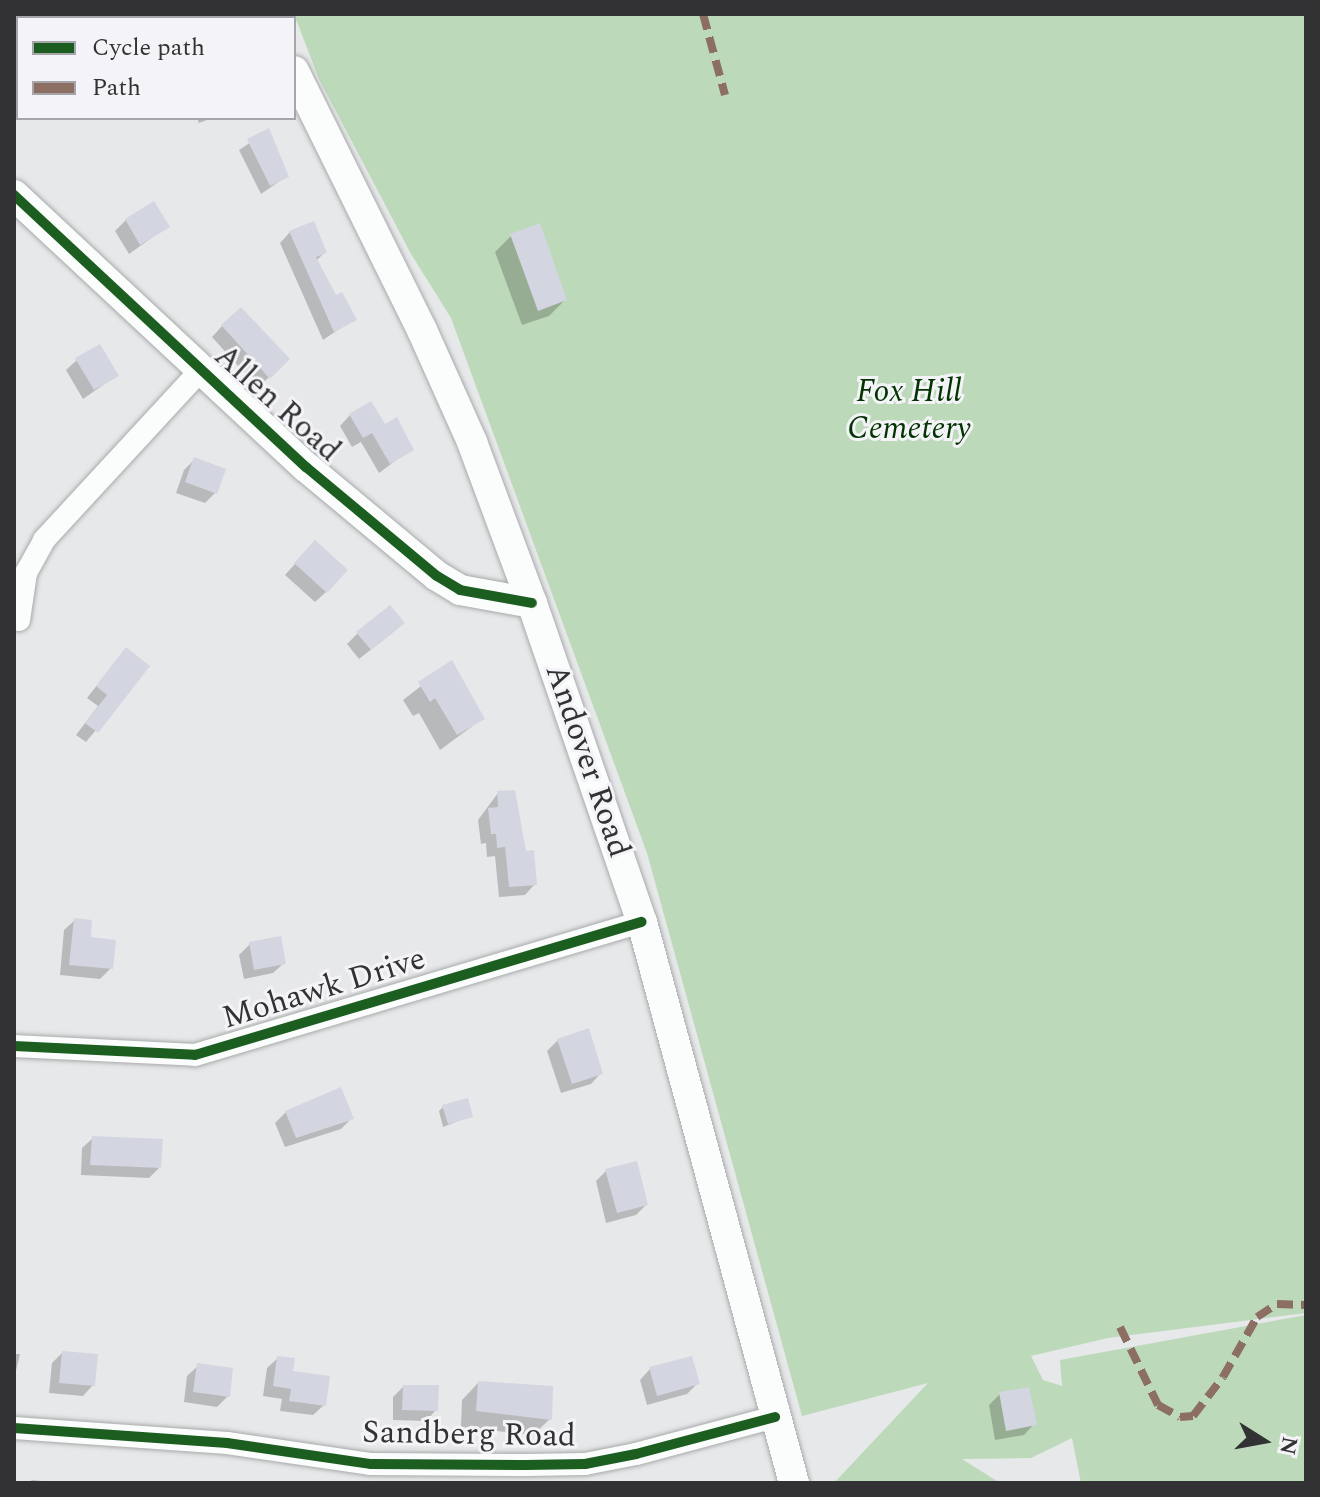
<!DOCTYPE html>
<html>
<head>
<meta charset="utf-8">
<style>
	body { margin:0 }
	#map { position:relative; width:1320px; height:1497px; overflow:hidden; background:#e7e8ea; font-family:Spectral,serif }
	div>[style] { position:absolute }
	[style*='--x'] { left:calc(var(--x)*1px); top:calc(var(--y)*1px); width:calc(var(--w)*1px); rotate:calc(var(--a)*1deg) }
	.green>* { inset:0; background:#bcd9ba }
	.shadow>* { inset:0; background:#0003 }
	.building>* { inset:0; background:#d3d5e1 }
	.roads { filter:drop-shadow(0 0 2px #a9aaab) drop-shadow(0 0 2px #a9aaab) }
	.street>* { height:22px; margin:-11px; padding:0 11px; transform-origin:11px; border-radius:11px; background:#fbfcfc }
	.secondary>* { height:30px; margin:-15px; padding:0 15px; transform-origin:15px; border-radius:15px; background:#fbfcfc }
	.quiet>* { height:8px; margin-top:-4px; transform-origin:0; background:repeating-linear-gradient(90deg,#8d6e63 0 16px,transparent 0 24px) }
	.cycleway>* { height:10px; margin:-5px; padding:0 5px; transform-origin:5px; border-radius:5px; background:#1b5e20 }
	span { translate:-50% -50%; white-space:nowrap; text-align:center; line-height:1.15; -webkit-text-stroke:6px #f4f4f8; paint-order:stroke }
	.park-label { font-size:32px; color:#023400; font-style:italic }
	.street-label { font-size:32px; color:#323234 }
	.frame { position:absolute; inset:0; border:16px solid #323234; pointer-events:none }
	.legend { position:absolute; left:16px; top:16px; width:280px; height:104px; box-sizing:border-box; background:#f4f4f8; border:2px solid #a6a6aa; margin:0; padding:10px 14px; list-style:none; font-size:24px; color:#323234 }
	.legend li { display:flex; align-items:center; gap:16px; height:40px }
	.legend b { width:40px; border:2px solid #a6a6aa }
	.north { position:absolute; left:1224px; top:1401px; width:80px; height:80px; -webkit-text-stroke:6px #f4f4f8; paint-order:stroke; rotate:101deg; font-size:22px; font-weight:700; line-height:32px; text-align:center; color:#323234 }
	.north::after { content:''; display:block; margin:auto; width:28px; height:36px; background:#323234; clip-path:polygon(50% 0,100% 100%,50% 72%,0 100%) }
</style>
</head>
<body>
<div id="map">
	<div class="green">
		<div style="clip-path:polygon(294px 14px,1306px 14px,1306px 1313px,1108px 1338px,1031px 1356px,1043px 1380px,1062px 1386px,1060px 1360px,1306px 1315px,1306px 1483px,1081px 1483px,1072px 1438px,1031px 1458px,962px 1459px,1000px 1483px,834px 1483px,928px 1383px,802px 1416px,647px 853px,451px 318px,411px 254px,319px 79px)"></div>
	</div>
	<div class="shadow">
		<div style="clip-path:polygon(14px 30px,18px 32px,14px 69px)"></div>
		<div style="clip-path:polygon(197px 118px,212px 118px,199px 123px)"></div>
		<div style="clip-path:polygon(268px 131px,287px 176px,261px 194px,239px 150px)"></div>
		<div style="clip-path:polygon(126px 220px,167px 227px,129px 254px,115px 231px)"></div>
		<div style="clip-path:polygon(290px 232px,325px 252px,316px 261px,335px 298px,354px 319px,323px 340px,280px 243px)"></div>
		<div style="clip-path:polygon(511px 236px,565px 300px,549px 316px,522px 325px,495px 252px)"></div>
		<div style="clip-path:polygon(222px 326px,288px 358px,258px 388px,212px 337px)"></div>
		<div style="clip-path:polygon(77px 360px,116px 376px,83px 399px,66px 370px)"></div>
		<div style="clip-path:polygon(350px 415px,384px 427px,411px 449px,379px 473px,361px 442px,352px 447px,340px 426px)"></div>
		<div style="clip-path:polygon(195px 459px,215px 493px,205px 503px,176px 493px,184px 470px)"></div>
		<div style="clip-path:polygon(305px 553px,326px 592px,315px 602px,285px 575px)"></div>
		<div style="clip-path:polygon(358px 633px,392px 633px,359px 659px,347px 644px)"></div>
		<div style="clip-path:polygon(116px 661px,148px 667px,86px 742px,76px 735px,98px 706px,87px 698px)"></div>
		<div style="clip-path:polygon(451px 663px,482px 719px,440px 750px,419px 713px,413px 716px,403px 700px)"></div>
		<div style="clip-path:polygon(498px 793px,535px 884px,525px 895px,499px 897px,495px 856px,487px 857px,486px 843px,481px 844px,478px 820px)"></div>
		<div style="clip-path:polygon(75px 920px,111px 968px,100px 979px,60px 975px,64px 930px)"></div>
		<div style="clip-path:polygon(250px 944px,284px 963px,273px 973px,244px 979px,239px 955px)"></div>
		<div style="clip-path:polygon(558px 1040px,601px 1073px,591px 1084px,561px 1093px,547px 1051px)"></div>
		<div style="clip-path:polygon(443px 1107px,471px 1116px,443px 1127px,439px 1111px)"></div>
		<div style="clip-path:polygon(286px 1112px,352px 1118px,341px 1129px,285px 1147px,275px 1123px)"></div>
		<div style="clip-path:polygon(93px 1138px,159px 1168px,149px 1178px,81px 1175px,82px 1148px)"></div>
		<div style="clip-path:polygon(606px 1171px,646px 1205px,636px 1215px,606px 1223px,596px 1181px)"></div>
		<div style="clip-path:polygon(62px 1353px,93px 1385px,83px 1396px,49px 1393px,52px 1363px)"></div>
		<div style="clip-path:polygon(14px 1354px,20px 1354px,14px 1379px)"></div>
		<div style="clip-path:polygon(278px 1358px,324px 1405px,313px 1415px,280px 1411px,282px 1399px,263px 1396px,267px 1368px)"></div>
		<div style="clip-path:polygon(198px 1366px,228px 1396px,217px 1407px,184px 1402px,187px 1376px)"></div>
		<div style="clip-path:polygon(650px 1369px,697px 1384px,687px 1394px,647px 1405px,640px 1380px)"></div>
		<div style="clip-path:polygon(478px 1383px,550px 1419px,533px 1435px,461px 1427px,462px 1400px)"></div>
		<div style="clip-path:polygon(403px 1387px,436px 1410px,426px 1421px,393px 1420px,393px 1397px)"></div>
		<div style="clip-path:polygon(1000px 1394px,1034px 1424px,1024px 1435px,995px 1440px,989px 1405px)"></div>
		<div style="clip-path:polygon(32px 1480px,63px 1483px,28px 1483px)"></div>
	</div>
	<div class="building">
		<div style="clip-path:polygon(269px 128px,289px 177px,270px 186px,247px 139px)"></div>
		<div style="clip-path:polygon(154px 201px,170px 227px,140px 245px,125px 219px)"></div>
		<div style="clip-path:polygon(314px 221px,327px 253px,316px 257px,336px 295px,342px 292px,357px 320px,334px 332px,289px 231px)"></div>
		<div style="clip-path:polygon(540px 223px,567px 300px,538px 311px,510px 234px)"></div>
		<div style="clip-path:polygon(241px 307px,290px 359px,270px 379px,221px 325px)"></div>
		<div style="clip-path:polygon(100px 344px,119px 376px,94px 390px,75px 358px)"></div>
		<div style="clip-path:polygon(371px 401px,385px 424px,397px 417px,414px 450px,390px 464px,372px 433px,363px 438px,349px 414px)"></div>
		<div style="clip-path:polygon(194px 457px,226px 469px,217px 494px,185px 482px)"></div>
		<div style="clip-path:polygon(315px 540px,348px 570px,327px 593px,294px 563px)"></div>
		<div style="clip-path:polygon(390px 605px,405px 623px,371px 650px,356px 632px)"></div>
		<div style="clip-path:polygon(126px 647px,150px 666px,98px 733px,85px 723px,107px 695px,96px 686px)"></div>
		<div style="clip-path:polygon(452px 660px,485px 719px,457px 735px,435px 698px,430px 702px,418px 682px)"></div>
		<div style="clip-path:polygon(515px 790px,526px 851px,534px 850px,537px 885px,509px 887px,505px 847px,497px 848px,496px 834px,491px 834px,488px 808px,498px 807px,497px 791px)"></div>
		<div style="clip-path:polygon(74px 918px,92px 920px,91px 937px,116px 940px,113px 969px,69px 965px)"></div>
		<div style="clip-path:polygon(281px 936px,286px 964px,254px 970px,249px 942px)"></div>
		<div style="clip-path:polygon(589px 1028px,603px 1074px,572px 1084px,557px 1039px)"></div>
		<div style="clip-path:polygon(341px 1087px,354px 1119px,296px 1138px,285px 1111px)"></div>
		<div style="clip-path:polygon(468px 1098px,473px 1117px,448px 1124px,442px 1105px)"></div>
		<div style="clip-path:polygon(92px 1136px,163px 1139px,161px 1168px,90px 1165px)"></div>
		<div style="clip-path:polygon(637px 1161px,648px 1205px,617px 1213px,605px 1169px)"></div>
		<div style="clip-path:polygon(62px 1351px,98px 1354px,95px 1386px,59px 1383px)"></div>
		<div style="clip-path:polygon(277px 1356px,295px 1358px,293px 1371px,330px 1376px,326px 1406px,289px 1401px,291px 1389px,273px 1386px)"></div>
		<div style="clip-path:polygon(692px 1356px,700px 1384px,657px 1396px,649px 1367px)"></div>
		<div style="clip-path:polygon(197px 1363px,233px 1368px,230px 1397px,193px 1392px)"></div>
		<div style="clip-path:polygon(478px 1381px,553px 1386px,552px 1420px,476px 1411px)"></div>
		<div style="clip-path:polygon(403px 1385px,439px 1385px,438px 1411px,402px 1410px)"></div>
		<div style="clip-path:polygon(1029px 1387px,1037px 1425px,1006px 1431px,999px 1392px)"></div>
	</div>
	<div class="roads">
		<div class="street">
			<div style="--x:19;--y:620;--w:48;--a:-81.5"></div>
			<div style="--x:26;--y:573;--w:38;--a:-61"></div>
			<div style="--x:44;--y:540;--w:231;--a:-47.3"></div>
			<div style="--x:14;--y:1046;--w:181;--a:2.8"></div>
			<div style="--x:195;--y:1055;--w:466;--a:-16.6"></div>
			<div style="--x:14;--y:1428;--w:214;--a:4"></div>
			<div style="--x:227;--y:1443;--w:146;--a:8.3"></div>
			<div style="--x:371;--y:1464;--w:155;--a:0.4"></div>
			<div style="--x:526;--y:1465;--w:59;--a:-1"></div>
			<div style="--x:585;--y:1464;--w:52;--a:-11.1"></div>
			<div style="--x:636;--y:1454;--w:144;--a:-14.9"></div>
		</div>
		<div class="secondary">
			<div style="--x:272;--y:14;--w:4;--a:63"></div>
			<div style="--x:294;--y:71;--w:289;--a:63.7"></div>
			<div style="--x:422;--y:330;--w:123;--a:65.9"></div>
			<div style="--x:472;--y:442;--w:172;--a:69.6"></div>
			<div style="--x:532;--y:603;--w:337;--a:71"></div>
			<div style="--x:642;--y:922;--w:581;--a:74.84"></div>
			<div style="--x:14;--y:195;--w:399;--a:43"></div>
			<div style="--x:306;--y:467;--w:170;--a:39.8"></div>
			<div style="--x:437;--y:576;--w:27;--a:31"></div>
			<div style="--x:460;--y:590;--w:73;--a:10.2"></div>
		</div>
	</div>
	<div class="quiet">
		<div style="--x:703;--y:14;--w:84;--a:74.8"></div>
		<div style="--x:1120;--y:1327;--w:87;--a:64"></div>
		<div style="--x:1158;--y:1405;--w:25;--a:29"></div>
		<div style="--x:1180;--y:1417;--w:13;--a:-4"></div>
		<div style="--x:1193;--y:1416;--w:49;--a:-52.4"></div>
		<div style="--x:1223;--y:1377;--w:69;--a:-60.5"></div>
		<div style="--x:1257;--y:1317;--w:24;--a:-33"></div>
		<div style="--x:1277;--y:1304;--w:29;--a:2"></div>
	</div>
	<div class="cycleway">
		<div style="--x:14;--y:195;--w:399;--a:43"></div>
		<div style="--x:306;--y:467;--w:170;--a:39.8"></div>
		<div style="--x:437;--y:576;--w:27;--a:31"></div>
		<div style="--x:460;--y:590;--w:73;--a:10.2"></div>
		<div style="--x:14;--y:1046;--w:181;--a:2.8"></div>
		<div style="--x:195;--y:1055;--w:466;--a:-16.6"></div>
		<div style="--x:14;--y:1428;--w:214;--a:4"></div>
		<div style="--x:227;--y:1443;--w:146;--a:8.3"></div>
		<div style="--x:371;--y:1464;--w:155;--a:0.4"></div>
		<div style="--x:526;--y:1465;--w:59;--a:-1"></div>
		<div style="--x:585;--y:1464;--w:52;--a:-11.1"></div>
		<div style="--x:636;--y:1454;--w:144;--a:-14.9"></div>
	</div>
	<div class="park-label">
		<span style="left:909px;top:411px">Fox Hill<br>Cemetery</span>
	</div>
	<div class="street-label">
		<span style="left:277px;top:404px;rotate:42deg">Allen Road</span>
		<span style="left:587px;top:761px;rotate:71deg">Andover Road</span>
		<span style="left:324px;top:989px;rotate:-17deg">Mohawk Drive</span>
		<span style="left:469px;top:1435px;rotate:1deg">Sandberg Road</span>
	</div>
	<div class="frame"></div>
	<ul class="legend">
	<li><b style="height:10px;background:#1b5e20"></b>Cycle path</li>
	<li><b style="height:10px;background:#8d6e63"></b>Path</li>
	</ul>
	<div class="north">N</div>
</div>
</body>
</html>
